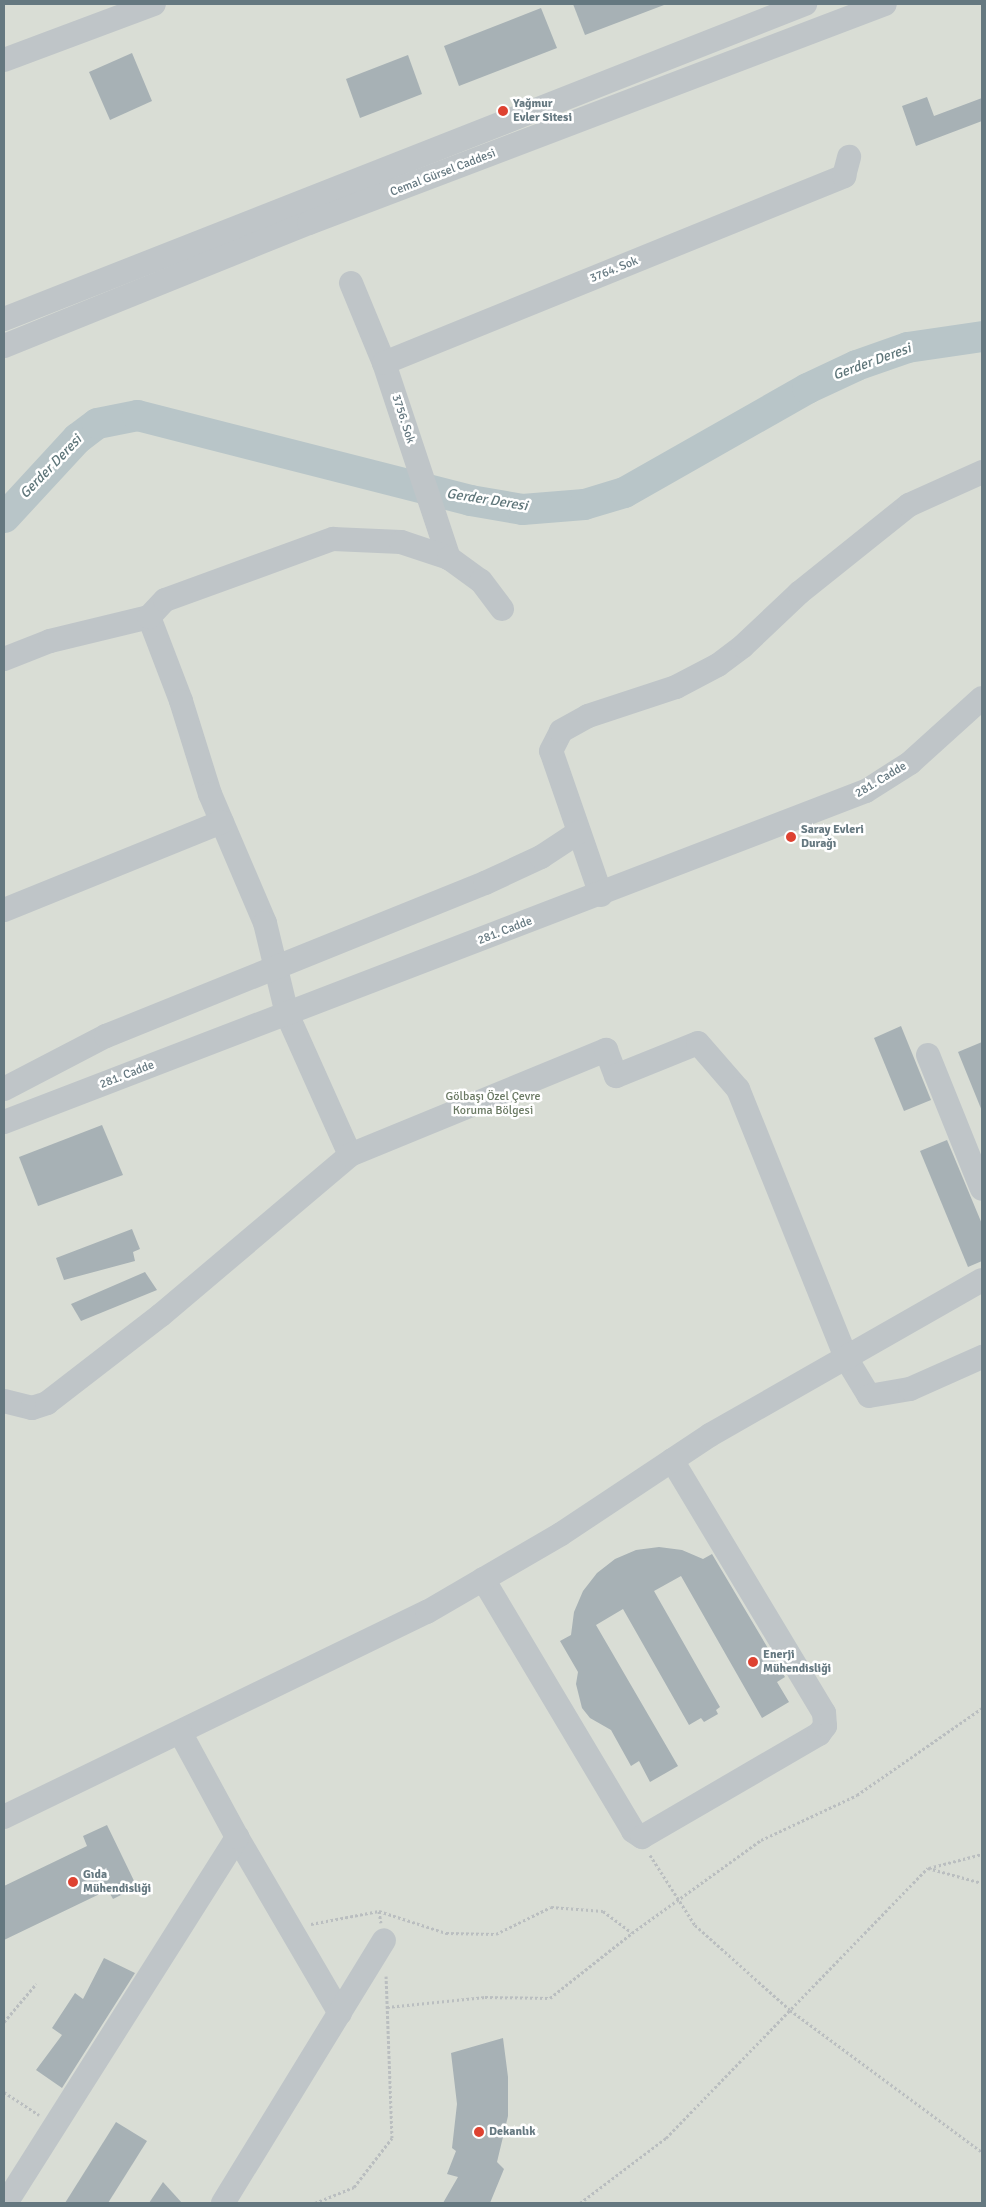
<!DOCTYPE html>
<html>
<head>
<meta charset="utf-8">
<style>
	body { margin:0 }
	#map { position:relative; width:986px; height:2207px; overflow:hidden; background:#f9f8f6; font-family:Signika,sans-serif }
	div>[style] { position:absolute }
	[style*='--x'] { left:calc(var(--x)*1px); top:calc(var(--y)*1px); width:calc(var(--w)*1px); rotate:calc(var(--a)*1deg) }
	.green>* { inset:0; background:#d9ddd5 }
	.river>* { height:31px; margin:-15.5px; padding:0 15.5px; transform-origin:15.5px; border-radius:15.5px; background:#b8c5c8 }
	.building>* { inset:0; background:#a7b1b5 }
	.path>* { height:3px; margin-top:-1.5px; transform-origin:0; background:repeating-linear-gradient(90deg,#babec0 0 2.5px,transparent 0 5px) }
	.minor>* { height:24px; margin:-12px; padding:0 12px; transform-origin:12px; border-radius:12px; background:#bfc5c8 }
	.dots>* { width:14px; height:14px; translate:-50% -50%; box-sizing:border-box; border:2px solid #fff; border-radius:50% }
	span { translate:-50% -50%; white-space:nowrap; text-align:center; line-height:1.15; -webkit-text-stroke:5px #fff; paint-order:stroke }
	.poi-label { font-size:12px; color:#657880; font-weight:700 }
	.left { translate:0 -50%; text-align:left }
	.street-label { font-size:12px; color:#657880 }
	.park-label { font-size:12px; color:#6a7963 }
	.water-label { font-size:14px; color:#5f767a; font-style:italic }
	.frame { position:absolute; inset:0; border:5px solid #657880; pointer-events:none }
</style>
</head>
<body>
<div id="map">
	<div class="green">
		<div style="clip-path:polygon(4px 4px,982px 4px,982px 2203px,4px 2203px)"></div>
	</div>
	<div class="river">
		<div style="--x:4;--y:517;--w:108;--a:-47.3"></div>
		<div style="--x:77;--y:438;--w:25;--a:-37"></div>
		<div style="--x:97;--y:423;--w:41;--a:-11.3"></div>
		<div style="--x:137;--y:415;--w:344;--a:14.3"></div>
		<div style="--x:470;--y:500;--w:53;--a:9.8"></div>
		<div style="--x:522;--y:509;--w:62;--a:-4.6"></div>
		<div style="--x:584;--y:504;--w:42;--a:-16.7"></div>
		<div style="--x:624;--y:492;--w:210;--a:-29.6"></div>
		<div style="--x:807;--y:388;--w:54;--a:-25.1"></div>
		<div style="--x:856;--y:365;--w:54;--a:-19.4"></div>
		<div style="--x:907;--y:347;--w:76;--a:-8.3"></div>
	</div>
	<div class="building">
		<div style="clip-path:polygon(573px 4px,663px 4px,664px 5px,585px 35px)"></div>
		<div style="clip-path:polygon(541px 8px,557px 48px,459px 86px,444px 46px)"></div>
		<div style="clip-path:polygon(132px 53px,152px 101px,110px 120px,89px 72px)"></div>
		<div style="clip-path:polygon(408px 55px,422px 94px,360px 118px,346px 79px)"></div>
		<div style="clip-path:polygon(927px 97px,934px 116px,982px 98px,982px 121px,916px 146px,902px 106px)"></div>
		<div style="clip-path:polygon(901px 1026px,931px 1100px,904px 1111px,874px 1038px)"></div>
		<div style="clip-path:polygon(982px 1042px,982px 1111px,958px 1052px)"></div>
		<div style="clip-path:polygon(102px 1125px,123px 1175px,38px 1206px,19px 1157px)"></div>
		<div style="clip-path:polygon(947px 1140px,982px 1224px,982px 1261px,968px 1267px,920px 1151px)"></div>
		<div style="clip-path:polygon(132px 1229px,140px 1249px,133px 1252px,135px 1261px,64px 1280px,56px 1258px)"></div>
		<div style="clip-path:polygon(145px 1272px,157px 1290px,81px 1321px,71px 1304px)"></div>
		<div style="clip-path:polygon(659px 1547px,682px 1550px,703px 1559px,712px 1554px,785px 1677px,777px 1682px,789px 1702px,762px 1718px,681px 1576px,654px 1591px,720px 1707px,716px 1710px,718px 1714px,704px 1722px,701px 1718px,689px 1725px,623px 1609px,596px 1625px,678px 1766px,650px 1782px,639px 1761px,631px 1766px,611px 1730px,590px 1718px,582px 1708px,576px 1684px,578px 1672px,560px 1641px,571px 1635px,574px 1612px,583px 1591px,597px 1573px,615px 1559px,636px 1550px)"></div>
		<div style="clip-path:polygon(107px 1825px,137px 1887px,113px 1899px,108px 1890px,4px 1940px,4px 1886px,87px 1846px,83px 1836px)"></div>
		<div style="clip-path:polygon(104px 1958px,135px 1973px,62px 2088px,36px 2070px,62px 2035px,52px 2028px,75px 1993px,83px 1999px)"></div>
		<div style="clip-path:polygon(503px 2038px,508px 2077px,508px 2116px,497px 2162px,504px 2169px,490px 2203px,443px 2203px,458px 2177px,447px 2174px,456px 2151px,452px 2148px,457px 2104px,451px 2053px)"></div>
		<div style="clip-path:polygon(116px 2122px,147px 2141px,108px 2203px,65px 2203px)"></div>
		<div style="clip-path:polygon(163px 2182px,182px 2203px,149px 2203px)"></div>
	</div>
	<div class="path">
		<div style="--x:650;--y:1855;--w:83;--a:57.3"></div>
		<div style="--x:695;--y:1925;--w:127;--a:41.8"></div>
		<div style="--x:790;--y:2010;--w:239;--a:36.5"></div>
		<div style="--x:929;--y:1868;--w:55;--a:-14.8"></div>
		<div style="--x:379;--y:1911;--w:71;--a:18.2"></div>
		<div style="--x:446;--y:1933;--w:50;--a:1.1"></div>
		<div style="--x:496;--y:1934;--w:61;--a:-26.1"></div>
		<div style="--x:551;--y:1907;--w:52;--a:4.4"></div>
		<div style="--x:603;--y:1911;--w:36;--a:37"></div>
		<div style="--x:311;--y:1924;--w:69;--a:-10.8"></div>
		<div style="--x:379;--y:1911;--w:12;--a:81"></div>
		<div style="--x:387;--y:2007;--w:99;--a:-5.8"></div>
		<div style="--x:485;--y:1997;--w:65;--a:0.9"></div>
		<div style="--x:550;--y:1998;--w:105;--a:-38.4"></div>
		<div style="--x:632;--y:1933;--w:159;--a:-35.8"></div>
		<div style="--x:761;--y:1840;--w:106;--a:-25.1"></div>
		<div style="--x:857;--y:1795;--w:152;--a:-34.8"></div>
		<div style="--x:4;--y:2022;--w:50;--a:-49.9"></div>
		<div style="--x:4;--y:2092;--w:42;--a:33.3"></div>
		<div style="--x:315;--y:2203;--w:42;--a:-22.3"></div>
		<div style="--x:354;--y:2187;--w:62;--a:-52.2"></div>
		<div style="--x:392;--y:2138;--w:162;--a:-92.1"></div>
		<div style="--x:580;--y:2203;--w:108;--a:-37.1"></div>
		<div style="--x:666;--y:2138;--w:376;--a:-45.9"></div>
		<div style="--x:928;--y:1868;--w:56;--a:15.5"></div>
	</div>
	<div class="minor">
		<div style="--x:4;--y:60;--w:160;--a:-20.5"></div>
		<div style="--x:351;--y:283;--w:87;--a:67.6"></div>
		<div style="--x:384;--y:363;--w:206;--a:71.6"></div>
		<div style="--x:4;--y:319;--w:861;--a:-21.47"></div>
		<div style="--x:4;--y:346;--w:329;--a:-22"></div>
		<div style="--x:309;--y:223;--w:616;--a:-20.82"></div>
		<div style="--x:384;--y:363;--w:497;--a:-22.1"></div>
		<div style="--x:844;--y:176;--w:20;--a:-75"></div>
		<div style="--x:149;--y:617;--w:90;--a:69.1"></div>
		<div style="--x:181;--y:701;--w:97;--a:72.7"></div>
		<div style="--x:210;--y:794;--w:140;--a:66.9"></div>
		<div style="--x:265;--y:923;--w:94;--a:76.4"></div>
		<div style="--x:287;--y:1014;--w:154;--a:65.9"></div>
		<div style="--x:4;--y:659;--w:49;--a:-21.4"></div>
		<div style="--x:50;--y:641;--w:102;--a:-13.6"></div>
		<div style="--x:149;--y:617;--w:23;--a:-47"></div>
		<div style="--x:165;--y:600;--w:179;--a:-20"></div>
		<div style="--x:333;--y:539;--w:68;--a:2.5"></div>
		<div style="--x:401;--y:542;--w:51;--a:18.4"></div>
		<div style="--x:449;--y:558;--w:39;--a:36"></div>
		<div style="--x:481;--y:581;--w:35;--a:53"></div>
		<div style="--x:601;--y:895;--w:152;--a:-109.1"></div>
		<div style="--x:551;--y:751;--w:22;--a:-63"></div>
		<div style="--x:561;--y:731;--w:31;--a:-29"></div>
		<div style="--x:588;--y:716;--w:93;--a:-18.2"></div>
		<div style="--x:676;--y:687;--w:47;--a:-27.6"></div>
		<div style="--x:718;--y:665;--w:31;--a:-37"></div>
		<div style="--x:743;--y:646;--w:77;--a:-43.4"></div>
		<div style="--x:799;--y:593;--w:141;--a:-38.7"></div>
		<div style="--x:909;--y:505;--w:80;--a:-24.3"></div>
		<div style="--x:4;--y:910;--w:235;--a:-22"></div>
		<div style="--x:928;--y:1055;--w:144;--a:68.1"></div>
		<div style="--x:4;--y:1089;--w:115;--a:-27.5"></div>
		<div style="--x:106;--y:1036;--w:409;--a:-22"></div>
		<div style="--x:485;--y:883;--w:62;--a:-24.9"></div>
		<div style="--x:541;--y:857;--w:45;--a:-33.3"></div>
		<div style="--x:4;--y:1122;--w:923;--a:-21.01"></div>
		<div style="--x:866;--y:791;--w:52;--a:-32.5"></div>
		<div style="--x:910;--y:763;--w:97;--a:-42.1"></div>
		<div style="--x:4;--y:1401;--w:29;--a:14"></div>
		<div style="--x:32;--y:1408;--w:16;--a:-18"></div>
		<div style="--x:47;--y:1403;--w:144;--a:-37.7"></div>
		<div style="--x:161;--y:1315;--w:248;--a:-40.2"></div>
		<div style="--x:350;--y:1155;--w:277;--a:-22.3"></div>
		<div style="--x:606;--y:1050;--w:28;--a:69"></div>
		<div style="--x:616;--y:1076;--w:88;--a:-21.9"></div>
		<div style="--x:698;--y:1043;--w:61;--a:49"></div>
		<div style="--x:738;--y:1089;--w:290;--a:68.1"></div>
		<div style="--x:846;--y:1358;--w:44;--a:58.8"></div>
		<div style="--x:869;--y:1396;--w:42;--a:-9.7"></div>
		<div style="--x:910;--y:1389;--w:79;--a:-24"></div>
		<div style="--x:483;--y:1579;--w:293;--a:59.2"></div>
		<div style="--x:633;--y:1831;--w:11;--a:34"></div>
		<div style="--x:642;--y:1837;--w:205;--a:-30.2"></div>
		<div style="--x:819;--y:1734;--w:10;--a:-53"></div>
		<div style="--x:825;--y:1726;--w:13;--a:-94"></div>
		<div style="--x:824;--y:1713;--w:295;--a:-121"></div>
		<div style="--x:4;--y:1817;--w:470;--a:-25.9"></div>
		<div style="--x:427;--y:1612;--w:155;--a:-30.2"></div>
		<div style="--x:561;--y:1534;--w:179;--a:-33.6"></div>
		<div style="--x:710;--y:1435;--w:313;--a:-29.7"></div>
		<div style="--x:237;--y:1837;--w:204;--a:59.7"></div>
		<div style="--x:6;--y:2203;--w:433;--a:-57.7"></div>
		<div style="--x:237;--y:1837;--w:119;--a:-118.5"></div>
		<div style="--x:223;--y:2203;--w:308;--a:-58.5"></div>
	</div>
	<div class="dots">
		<div style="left:503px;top:111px;background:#de4231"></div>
		<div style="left:791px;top:837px;background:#de4231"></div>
		<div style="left:753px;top:1662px;background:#de4231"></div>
		<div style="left:73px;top:1882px;background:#de4231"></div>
		<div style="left:479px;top:2132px;background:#de4231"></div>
	</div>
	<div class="poi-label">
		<span class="left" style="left:513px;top:111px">Yağmur<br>Evler Sitesi</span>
		<span class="left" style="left:801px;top:837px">Saray Evleri<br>Durağı</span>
		<span class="left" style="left:763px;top:1662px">Enerji<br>Mühendisliği</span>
		<span class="left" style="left:83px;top:1882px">Gıda<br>Mühendisliği</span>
		<span class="left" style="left:489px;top:2132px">Dekanlık</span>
	</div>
	<div class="street-label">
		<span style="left:443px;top:173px;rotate:-21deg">Cemal Gürsel Caddesi</span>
		<span style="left:614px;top:270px;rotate:-22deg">3764. Sok</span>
		<span style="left:403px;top:419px;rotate:72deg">3756. Sok</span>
		<span style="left:881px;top:780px;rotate:-31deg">281. Cadde</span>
		<span style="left:505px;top:931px;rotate:-21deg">281. Cadde</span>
		<span style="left:127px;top:1075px;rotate:-21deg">281. Cadde</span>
	</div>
	<div class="park-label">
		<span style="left:493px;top:1104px">Gölbaşı Özel Çevre<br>Koruma Bölgesi</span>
	</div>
	<div class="water-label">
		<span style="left:872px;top:362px;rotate:-20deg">Gerder Deresi</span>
		<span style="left:51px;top:467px;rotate:-46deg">Gerder Deresi</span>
		<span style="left:487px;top:500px;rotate:9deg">Gerder Deresi</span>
	</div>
	<div class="frame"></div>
</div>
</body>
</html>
